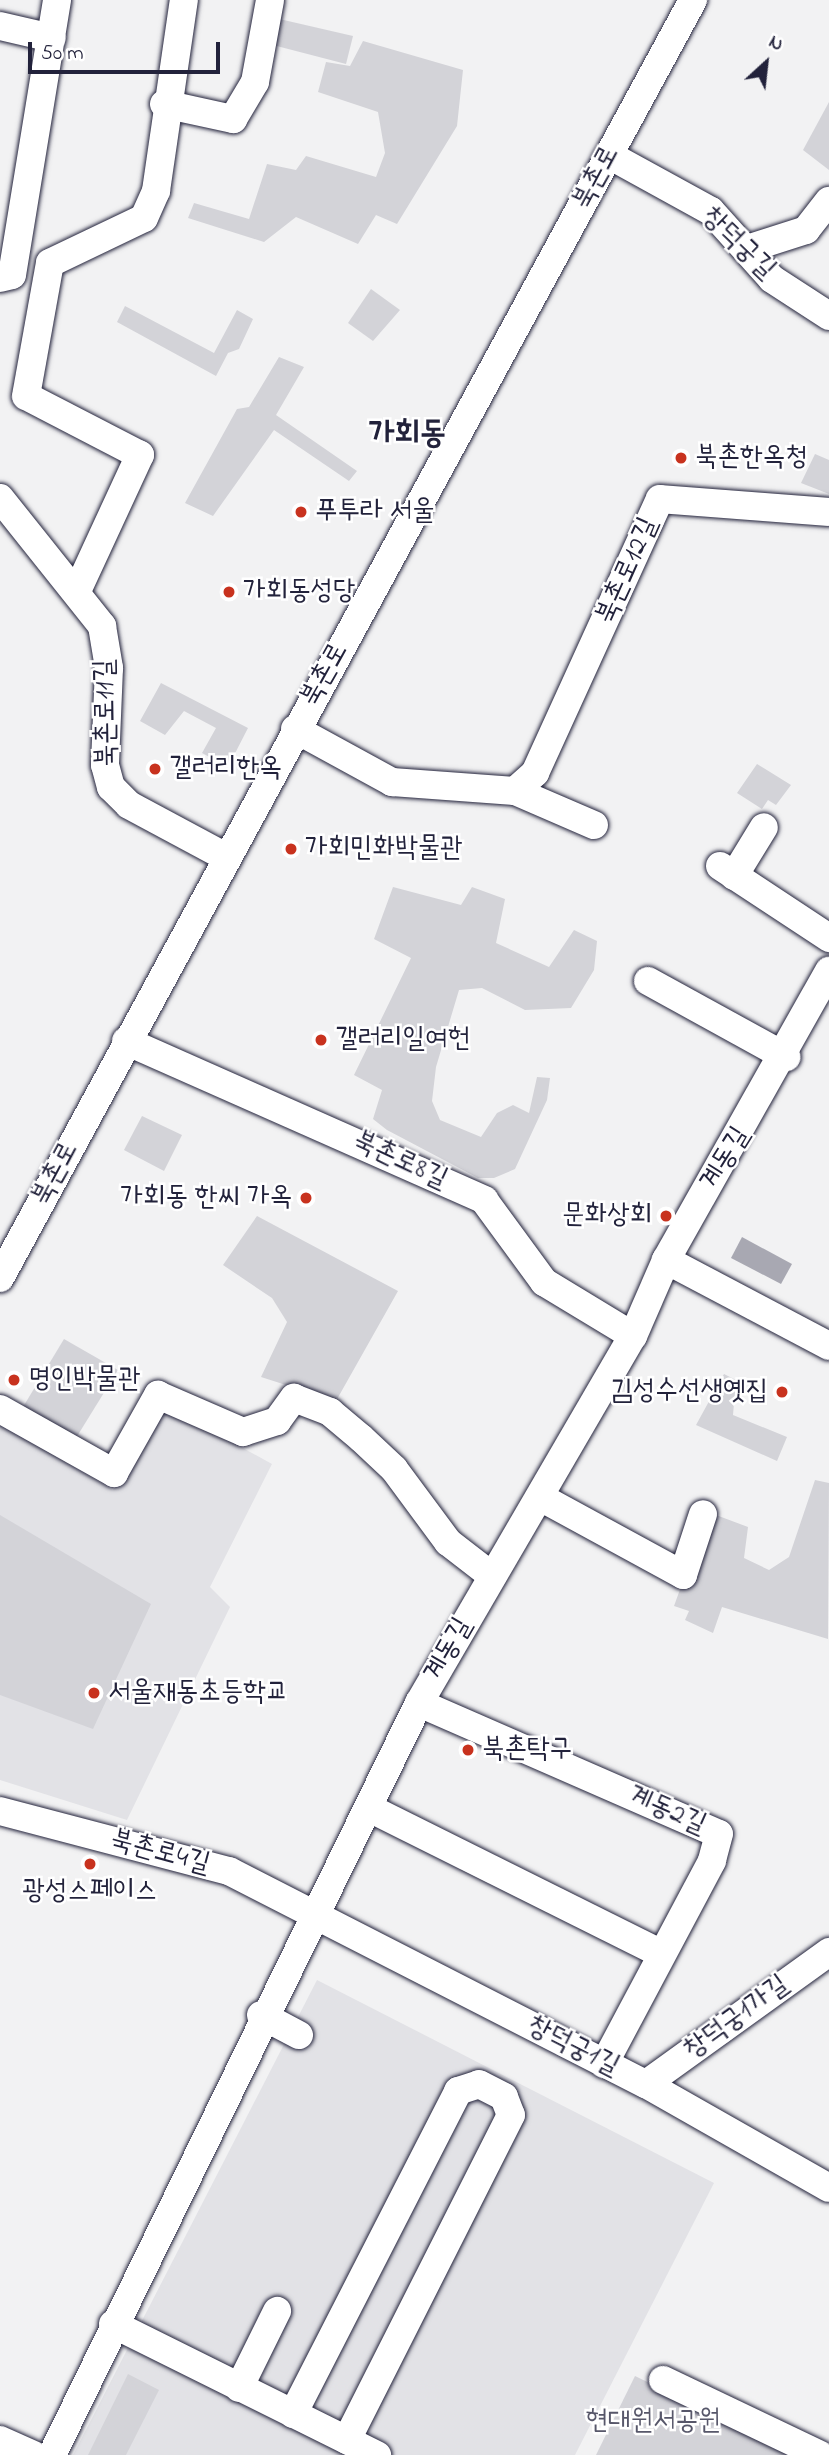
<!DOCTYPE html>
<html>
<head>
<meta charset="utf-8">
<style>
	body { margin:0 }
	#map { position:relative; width:829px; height:2455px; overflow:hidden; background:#f2f2f3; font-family:"Indie Flower","Poor Story",sans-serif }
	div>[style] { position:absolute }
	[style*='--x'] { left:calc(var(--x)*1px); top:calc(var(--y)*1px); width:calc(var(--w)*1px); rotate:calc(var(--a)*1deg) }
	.built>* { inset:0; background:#e2e2e6 }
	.green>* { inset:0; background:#d3d3d8 }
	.water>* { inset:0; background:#a8a8b2 }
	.roads { filter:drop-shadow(0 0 2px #22223b) drop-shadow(0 0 2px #22223b) }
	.minor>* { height:28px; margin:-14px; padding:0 14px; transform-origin:14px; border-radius:14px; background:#fff }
	.dots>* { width:19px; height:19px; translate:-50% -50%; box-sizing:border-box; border:4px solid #fff; border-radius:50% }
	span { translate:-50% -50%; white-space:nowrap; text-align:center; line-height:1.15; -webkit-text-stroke:5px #fff; paint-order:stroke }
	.street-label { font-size:28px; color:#22223b }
	.poi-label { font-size:28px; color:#22223b }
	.left { translate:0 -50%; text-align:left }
	.right { translate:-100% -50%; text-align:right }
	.park-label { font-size:28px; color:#57576a }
	.quarter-label { font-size:32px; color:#22223b; font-weight:700 }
	.north { position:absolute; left:731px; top:28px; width:70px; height:70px; -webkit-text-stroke:5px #fff; paint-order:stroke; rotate:27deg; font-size:19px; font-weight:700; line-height:28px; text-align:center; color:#22223b }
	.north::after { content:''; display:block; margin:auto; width:24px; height:32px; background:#22223b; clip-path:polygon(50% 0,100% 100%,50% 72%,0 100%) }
	.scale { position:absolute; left:28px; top:42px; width:192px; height:32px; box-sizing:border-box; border:4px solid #22223b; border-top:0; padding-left:9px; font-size:21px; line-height:24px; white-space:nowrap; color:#22223b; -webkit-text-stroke:5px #fff; paint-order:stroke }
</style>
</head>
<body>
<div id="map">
	<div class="built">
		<div style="clip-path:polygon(163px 1404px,272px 1464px,210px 1587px,230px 1607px,127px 1820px,0 1780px,0 1424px,113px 1490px)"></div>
		<div style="clip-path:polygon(317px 1980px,714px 2183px,575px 2455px,73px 2455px)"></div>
	</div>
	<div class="green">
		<div style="clip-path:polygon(275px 18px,353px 36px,346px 64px,269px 44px)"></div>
		<div style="clip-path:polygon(363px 41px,463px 70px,457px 126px,397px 224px,376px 215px,358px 244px,296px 217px,264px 242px,188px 218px,194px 203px,249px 219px,267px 164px,296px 170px,306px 156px,376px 177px,385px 153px,378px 112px,318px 92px,326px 62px,350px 66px)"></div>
		<div style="clip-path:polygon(829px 102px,829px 170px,803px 150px)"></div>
		<div style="clip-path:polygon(371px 289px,400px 310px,373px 341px,348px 323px)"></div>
		<div style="clip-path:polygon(125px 306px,214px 353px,237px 310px,253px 319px,239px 349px,228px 353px,216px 376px,117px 322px)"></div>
		<div style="clip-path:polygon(279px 357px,304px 367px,276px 415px,357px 471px,349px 481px,274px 430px,213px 516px,185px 503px,237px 409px,249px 407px)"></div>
		<div style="clip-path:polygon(815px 454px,829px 460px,829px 494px,801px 483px)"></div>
		<div style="clip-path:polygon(161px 683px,248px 728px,228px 767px,202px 753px,216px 728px,184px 711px,165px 735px,140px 721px)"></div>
		<div style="clip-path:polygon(757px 764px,791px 785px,776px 805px,768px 800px,762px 809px,737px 793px)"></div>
		<div style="clip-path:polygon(393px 887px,461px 905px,472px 887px,505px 899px,496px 943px,549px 967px,574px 930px,597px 941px,594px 970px,571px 1008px,525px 1010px,482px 988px,459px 990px,436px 1067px,432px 1101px,440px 1120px,481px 1137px,497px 1113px,513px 1105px,529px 1113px,537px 1077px,550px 1078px,547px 1100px,515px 1169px,494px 1178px,478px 1178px,387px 1130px,373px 1119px,382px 1090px,354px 1075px,411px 958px,374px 939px)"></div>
		<div style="clip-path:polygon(142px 1116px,182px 1135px,164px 1171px,124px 1150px)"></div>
		<div style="clip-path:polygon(257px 1216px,398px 1291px,336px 1401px,261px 1377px,287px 1322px,272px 1298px,223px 1265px)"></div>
		<div style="clip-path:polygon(64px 1339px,118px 1370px,76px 1438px,23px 1407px)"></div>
		<div style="clip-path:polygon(724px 1374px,736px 1380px,733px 1415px,787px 1437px,777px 1461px,696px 1425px)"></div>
		<div style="clip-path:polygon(815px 1480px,829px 1483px,828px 1639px,722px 1607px,713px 1633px,685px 1620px,689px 1611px,674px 1606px,708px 1512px,748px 1527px,744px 1558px,769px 1570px,789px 1557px)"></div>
		<div style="clip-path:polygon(0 1515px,151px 1604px,93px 1729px,0 1695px)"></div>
		<div style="clip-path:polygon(128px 2374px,159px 2390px,126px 2455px,88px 2455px)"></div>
		<div style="clip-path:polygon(635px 2376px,799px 2455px,596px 2455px)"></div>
	</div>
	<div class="water">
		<div style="clip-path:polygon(742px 1237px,792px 1264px,781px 1284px,731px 1258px)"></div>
	</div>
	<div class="roads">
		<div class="minor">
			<div style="--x:0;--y:26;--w:53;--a:13"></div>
			<div style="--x:164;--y:104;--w:71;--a:12.3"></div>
			<div style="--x:233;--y:119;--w:43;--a:-59.3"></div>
			<div style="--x:255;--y:82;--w:83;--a:-79.6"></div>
			<div style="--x:609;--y:155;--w:116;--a:28.8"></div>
			<div style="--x:711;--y:211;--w:91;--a:48.1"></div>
			<div style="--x:772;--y:279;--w:68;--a:33"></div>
			<div style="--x:750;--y:248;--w:59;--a:-17.8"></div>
			<div style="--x:806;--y:230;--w:37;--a:-52"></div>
			<div style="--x:0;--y:278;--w:12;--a:-14"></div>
			<div style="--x:12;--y:275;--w:279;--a:-80.7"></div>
			<div style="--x:0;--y:498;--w:164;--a:51.4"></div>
			<div style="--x:102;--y:626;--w:43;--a:80.5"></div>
			<div style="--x:109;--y:668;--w:97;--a:92.4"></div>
			<div style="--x:105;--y:765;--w:23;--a:75"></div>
			<div style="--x:111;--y:787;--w:25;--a:45"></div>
			<div style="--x:129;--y:805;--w:110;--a:28.2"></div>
			<div style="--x:78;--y:589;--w:148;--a:-65.2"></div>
			<div style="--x:140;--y:455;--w:128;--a:-152.6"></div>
			<div style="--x:26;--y:396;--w:135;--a:-79.8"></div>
			<div style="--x:50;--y:263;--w:104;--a:-25.6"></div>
			<div style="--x:144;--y:218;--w:30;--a:-66"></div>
			<div style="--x:156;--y:191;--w:193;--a:-81.7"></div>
			<div style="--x:295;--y:729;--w:111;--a:28.7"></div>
			<div style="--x:392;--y:782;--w:123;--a:4.2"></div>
			<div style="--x:515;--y:791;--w:27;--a:-42"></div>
			<div style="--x:535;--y:773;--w:301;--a:-65.5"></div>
			<div style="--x:660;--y:499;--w:169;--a:4.4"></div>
			<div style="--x:515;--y:791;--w:86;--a:23.3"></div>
			<div style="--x:720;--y:866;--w:131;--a:33.4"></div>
			<div style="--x:734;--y:876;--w:57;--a:-58.5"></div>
			<div style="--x:648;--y:981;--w:158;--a:28.8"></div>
			<div style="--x:126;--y:1041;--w:392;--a:23.9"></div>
			<div style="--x:484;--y:1200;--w:102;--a:53.8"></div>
			<div style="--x:544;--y:1282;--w:104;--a:31.2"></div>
			<div style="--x:666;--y:1260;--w:184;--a:27.8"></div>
			<div style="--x:0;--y:1278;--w:1454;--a:-61.53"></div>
			<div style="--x:0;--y:1409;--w:131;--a:29.3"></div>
			<div style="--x:114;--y:1473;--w:90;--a:-60.6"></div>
			<div style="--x:158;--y:1395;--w:93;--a:23.5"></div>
			<div style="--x:243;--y:1432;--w:36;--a:-18"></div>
			<div style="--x:277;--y:1421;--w:29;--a:-54"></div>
			<div style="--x:294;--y:1398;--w:39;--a:21"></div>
			<div style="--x:330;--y:1412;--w:40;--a:40"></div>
			<div style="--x:361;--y:1438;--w:45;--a:43.2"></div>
			<div style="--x:394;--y:1469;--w:91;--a:53.5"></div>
			<div style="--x:448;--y:1542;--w:56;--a:37.7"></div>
			<div style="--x:540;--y:1497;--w:163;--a:28.6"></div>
			<div style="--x:683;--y:1575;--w:64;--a:-71.8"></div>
			<div style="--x:419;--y:1703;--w:327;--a:23.6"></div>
			<div style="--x:719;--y:1834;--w:28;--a:105"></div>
			<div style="--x:712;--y:1861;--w:230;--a:118"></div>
			<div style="--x:369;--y:1808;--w:327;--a:26.5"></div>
			<div style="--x:0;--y:1811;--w:237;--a:14.7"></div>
			<div style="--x:229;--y:1871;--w:468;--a:27.1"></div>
			<div style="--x:646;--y:2084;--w:210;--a:29.6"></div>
			<div style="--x:261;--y:2015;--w:43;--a:27.8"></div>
			<div style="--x:646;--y:2084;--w:226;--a:-35.8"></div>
			<div style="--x:113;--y:2324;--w:295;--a:26.4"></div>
			<div style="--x:663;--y:2380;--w:174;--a:25.5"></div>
			<div style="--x:239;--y:2388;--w:86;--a:-63.7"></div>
			<div style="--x:293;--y:2414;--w:363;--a:-62.9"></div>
			<div style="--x:458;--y:2091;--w:22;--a:-18"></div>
			<div style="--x:479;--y:2084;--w:28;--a:27"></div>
			<div style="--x:504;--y:2097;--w:19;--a:69"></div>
			<div style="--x:511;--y:2115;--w:364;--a:116.8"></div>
			<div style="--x:0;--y:2440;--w:37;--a:24"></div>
			<div style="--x:52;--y:2455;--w:837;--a:-63.99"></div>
			<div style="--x:419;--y:1703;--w:425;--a:-59.8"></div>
			<div style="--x:633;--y:1336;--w:83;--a:-66.5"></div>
			<div style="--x:666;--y:1260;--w:332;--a:-60.6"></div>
		</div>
	</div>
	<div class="dots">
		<div style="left:681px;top:458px;background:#c8321e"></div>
		<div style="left:301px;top:512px;background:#c8321e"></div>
		<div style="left:229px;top:592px;background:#c8321e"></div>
		<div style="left:155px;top:769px;background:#c8321e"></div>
		<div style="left:291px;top:849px;background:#c8321e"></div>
		<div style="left:321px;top:1040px;background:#c8321e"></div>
		<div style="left:306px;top:1198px;background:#c8321e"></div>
		<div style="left:666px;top:1216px;background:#c8321e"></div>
		<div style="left:14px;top:1380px;background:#c8321e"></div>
		<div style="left:782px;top:1392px;background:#c8321e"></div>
		<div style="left:94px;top:1693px;background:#c8321e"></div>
		<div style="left:468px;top:1750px;background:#c8321e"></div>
		<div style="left:90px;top:1864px;background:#c8321e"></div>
	</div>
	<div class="street-label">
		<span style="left:597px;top:178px;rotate:-62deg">북촌로</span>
		<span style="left:738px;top:244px;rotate:44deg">창덕궁길</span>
		<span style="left:628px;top:571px;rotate:-66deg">북촌로12길</span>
		<span style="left:325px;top:675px;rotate:-61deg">북촌로</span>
		<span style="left:107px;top:713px;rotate:-91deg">북촌로11길</span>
		<span style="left:726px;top:1159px;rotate:-58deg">계동길</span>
		<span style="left:400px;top:1161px;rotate:25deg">북촌로8길</span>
		<span style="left:56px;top:1174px;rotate:-62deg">북촌로</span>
		<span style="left:449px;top:1650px;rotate:-60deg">계동길</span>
		<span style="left:667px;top:1811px;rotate:24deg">계동2길</span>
		<span style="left:160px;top:1853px;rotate:15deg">북촌로4길</span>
		<span style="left:737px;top:2018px;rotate:-36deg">창덕궁1가길</span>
		<span style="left:573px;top:2047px;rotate:27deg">창덕궁1길</span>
	</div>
	<div class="poi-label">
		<span class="left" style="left:695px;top:458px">북촌한옥청</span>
		<span class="left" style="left:315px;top:512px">푸투라 서울</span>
		<span class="left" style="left:243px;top:592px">가회동성당</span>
		<span class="left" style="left:169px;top:769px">갤러리한옥</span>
		<span class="left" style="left:305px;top:849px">가회민화박물관</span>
		<span class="left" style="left:335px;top:1040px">갤러리일여헌</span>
		<span class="right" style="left:292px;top:1198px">가회동 한씨 가옥</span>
		<span class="right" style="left:652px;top:1216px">문화상회</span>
		<span class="left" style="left:28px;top:1380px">명인박물관</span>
		<span class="right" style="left:768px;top:1392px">김성수선생옛집</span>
		<span class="left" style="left:108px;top:1693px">서울재동초등학교</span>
		<span class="left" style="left:482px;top:1750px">북촌탁구</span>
		<span style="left:90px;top:1892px">광성스페이스</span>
	</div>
	<div class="park-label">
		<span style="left:653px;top:2422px">현대원서공원</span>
	</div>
	<div class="quarter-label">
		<span style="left:407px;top:435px">가회동</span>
	</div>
	<div class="north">N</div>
	<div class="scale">50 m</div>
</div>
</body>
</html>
